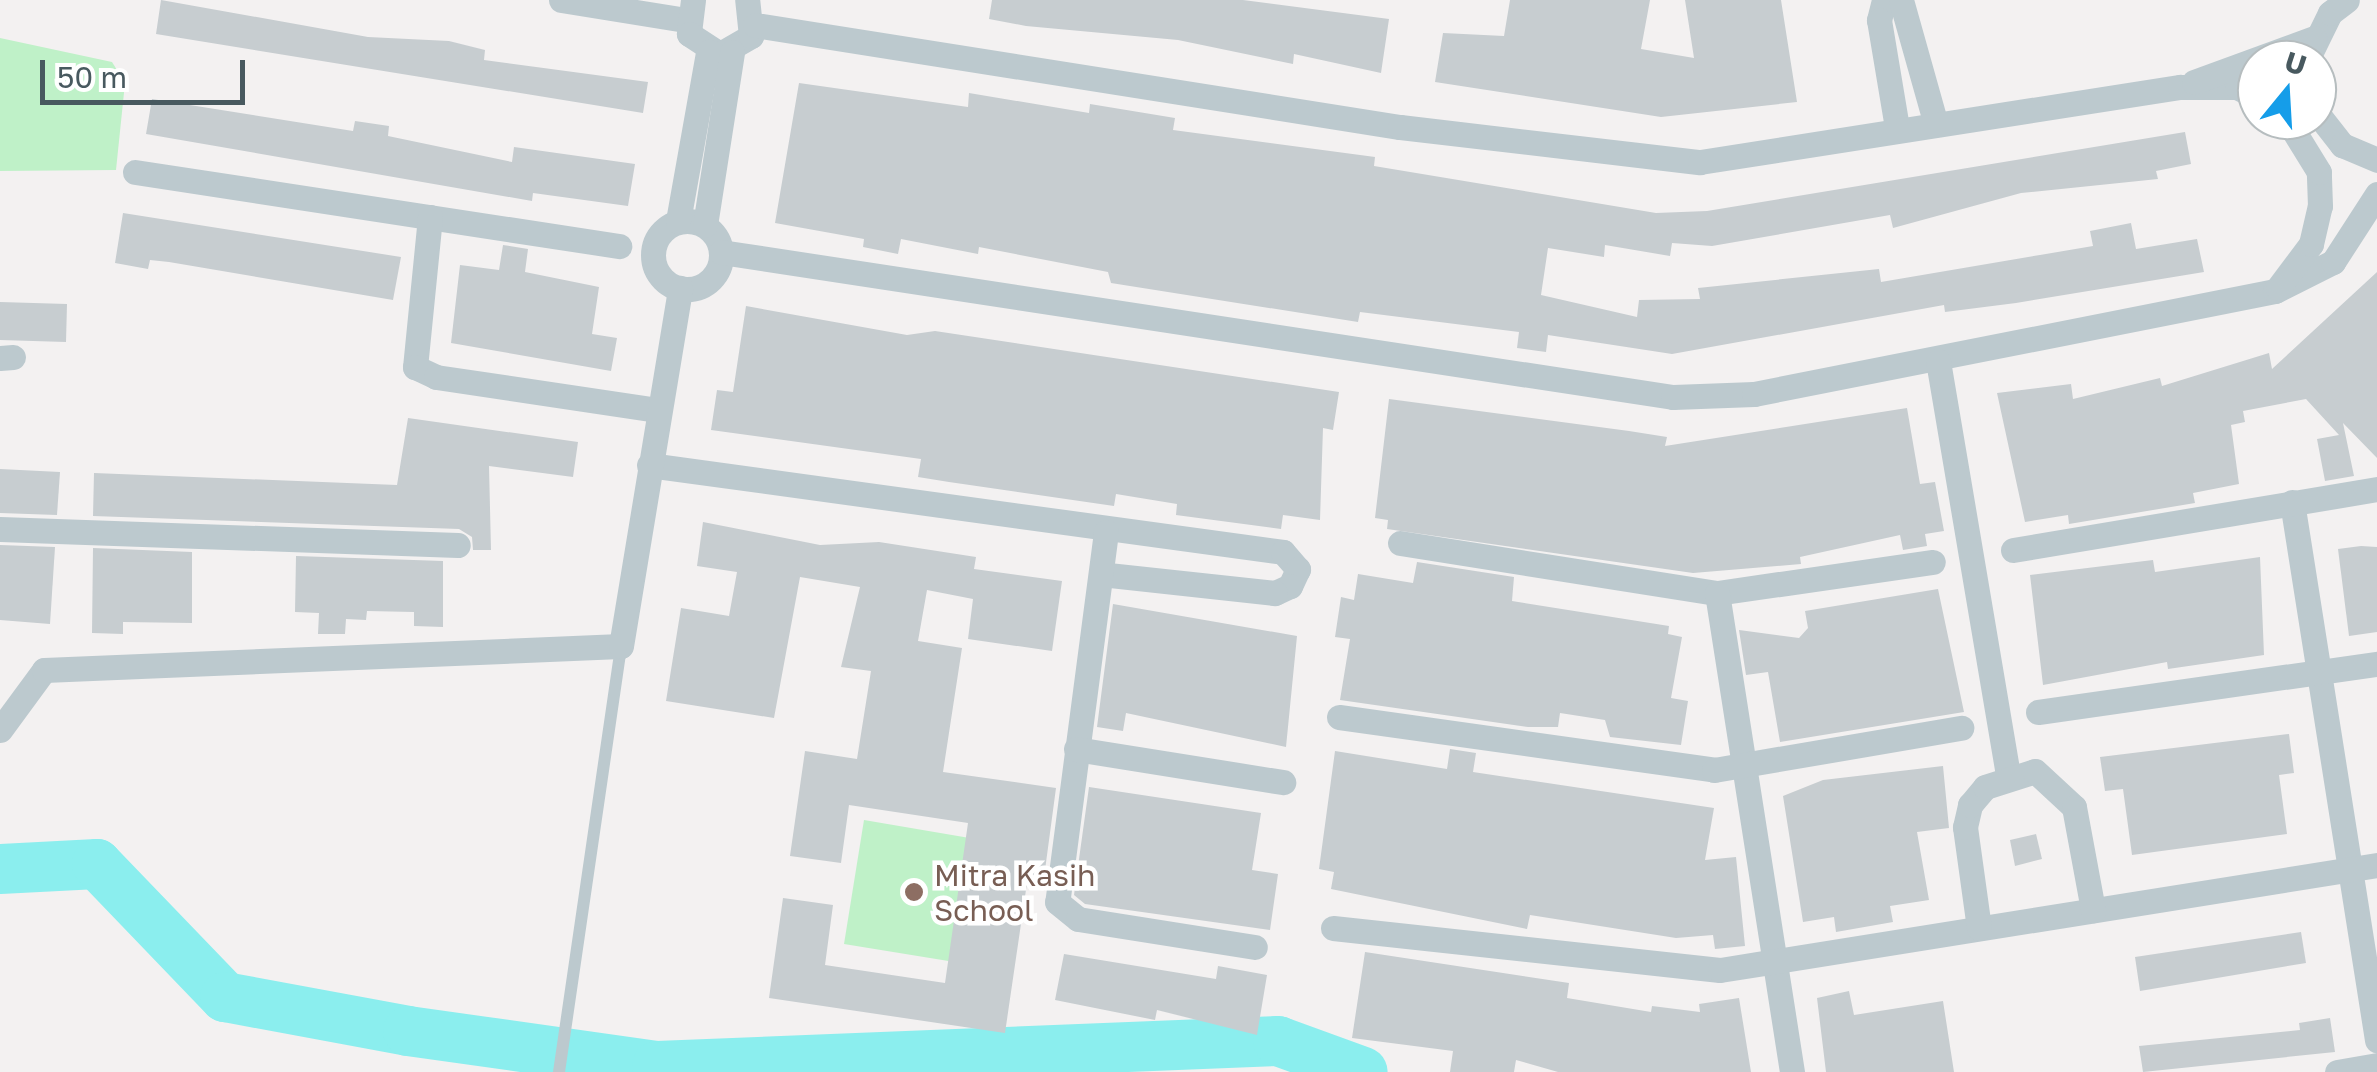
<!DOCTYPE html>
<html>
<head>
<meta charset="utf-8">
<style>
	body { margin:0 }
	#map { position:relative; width:2377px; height:1072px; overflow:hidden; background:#f3f1f1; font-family:"Golos Text",sans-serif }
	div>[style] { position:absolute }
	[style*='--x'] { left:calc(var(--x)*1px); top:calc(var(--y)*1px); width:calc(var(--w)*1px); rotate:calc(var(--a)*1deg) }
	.green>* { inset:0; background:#bff1c8 }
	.river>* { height:50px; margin:-25px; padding:0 25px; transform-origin:25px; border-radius:25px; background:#8beeee }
	.building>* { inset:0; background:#c7cdd0 }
	.service>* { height:12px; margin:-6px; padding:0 6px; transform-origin:6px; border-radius:6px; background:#bcc9ce }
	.minor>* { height:25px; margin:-12.5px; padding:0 12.5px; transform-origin:12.5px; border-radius:12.5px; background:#bcc9ce }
	.minor>.ring { margin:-12.5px; padding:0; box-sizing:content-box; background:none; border:25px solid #bcc9ce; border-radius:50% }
	.dots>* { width:28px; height:28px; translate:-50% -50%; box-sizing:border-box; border:5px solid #fff; border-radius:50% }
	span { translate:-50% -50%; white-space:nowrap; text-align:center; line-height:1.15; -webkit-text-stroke:9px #fff; paint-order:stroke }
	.education-label { font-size:30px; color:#785e54 }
	.left { translate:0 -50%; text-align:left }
	.north { position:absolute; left:2237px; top:40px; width:100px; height:100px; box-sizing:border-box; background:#fff; border:2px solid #b6bdbf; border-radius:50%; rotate:18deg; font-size:28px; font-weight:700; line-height:40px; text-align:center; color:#48595f }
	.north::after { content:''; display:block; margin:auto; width:35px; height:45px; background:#159de9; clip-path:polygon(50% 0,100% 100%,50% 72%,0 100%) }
	.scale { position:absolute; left:40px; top:60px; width:205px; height:45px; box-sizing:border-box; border:5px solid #48595f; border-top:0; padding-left:12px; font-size:30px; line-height:35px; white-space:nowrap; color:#48595f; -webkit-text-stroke:8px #fff; paint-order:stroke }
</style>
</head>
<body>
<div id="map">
	<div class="green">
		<div style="clip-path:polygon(0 38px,112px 62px,125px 83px,116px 170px,0 171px)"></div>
		<div style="clip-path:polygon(864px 820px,993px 842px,973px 965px,844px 944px)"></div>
	</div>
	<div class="river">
		<div style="--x:0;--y:869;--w:97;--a:-3"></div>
		<div style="--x:97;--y:864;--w:185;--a:46.1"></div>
		<div style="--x:225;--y:997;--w:186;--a:10.5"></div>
		<div style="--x:408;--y:1031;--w:251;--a:8"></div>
		<div style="--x:657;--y:1066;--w:622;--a:-2.31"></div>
		<div style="--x:1278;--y:1041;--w:90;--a:20"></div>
	</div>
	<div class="building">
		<div style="clip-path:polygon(161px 0,368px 37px,449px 41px,485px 50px,484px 60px,648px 82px,643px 113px,156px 34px)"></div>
		<div style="clip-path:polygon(992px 0,1243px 0,1389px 19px,1381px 73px,1294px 54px,1293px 64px,1178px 40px,1026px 26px,989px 19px)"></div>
		<div style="clip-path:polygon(1510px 0,1650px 0,1641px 49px,1694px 58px,1685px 0,1781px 0,1797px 102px,1661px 117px,1435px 82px,1443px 33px,1504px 36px)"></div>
		<div style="clip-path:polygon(799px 83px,968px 107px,969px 93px,1089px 113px,1090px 104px,1175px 118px,1173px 130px,1375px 157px,1374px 166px,1656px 213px,1707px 211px,2185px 132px,2191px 164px,2156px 171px,2158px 179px,2021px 193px,1893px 228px,1890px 215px,1712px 246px,1672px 243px,1670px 256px,1605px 245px,1604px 257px,1548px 248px,1541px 295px,1637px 317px,1639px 300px,1700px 299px,1698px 288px,1879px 269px,1881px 282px,2093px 246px,2090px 231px,2131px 223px,2136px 249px,2197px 239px,2204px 272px,2016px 303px,1945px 312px,1944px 305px,1672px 354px,1548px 335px,1546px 352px,1517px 348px,1519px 332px,1360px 312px,1358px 322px,1111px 283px,1108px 272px,979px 247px,978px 254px,901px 239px,898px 254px,863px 247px,864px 239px,775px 223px)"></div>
		<div style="clip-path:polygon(152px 99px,353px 131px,355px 121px,389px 126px,388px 136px,512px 162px,514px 147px,635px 164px,628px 206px,533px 193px,532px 201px,146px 134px)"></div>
		<div style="clip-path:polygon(123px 213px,401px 257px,393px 300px,169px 262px,150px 260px,148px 269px,115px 263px)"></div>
		<div style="clip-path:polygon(503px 245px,528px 249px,525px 272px,599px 287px,592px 334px,617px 338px,611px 371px,451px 343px,460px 265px,499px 270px)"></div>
		<div style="clip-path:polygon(2377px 272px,2377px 458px,2343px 423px,2354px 476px,2325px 481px,2317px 439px,2339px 435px,2306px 399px,2243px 411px,2245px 422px,2231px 425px,2239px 484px,2193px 493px,2195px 503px,2069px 524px,2068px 515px,2025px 522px,1997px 393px,2071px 384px,2073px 399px,2160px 378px,2162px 386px,2269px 353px,2272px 369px)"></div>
		<div style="clip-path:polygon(0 302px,67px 304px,66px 342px,0 340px)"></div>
		<div style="clip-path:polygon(746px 306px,907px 335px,935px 331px,1339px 392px,1333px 430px,1323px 428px,1320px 520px,1283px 515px,1281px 529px,1176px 515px,1177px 504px,1116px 494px,1114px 506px,949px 482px,918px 477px,921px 459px,711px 430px,717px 390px,733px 392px)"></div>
		<div style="clip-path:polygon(1389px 399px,1629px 431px,1667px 437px,1665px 446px,1907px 408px,1920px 484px,1935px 482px,1944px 531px,1925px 534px,1927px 546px,1903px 550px,1900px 535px,1800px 557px,1801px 564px,1693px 573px,1387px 529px,1388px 520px,1375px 518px)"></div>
		<div style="clip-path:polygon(408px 418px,578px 442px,573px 477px,489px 466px,491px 550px,473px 550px,472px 537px,459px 529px,93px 516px,94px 473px,397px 485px)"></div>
		<div style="clip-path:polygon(0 469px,60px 472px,57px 515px,0 513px)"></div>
		<div style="clip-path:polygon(703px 522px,820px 545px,879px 542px,976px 557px,974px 569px,1062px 581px,1052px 651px,968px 639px,973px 599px,927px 590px,918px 641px,962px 648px,943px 772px,1056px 788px,1043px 885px,1027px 883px,1005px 1033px,769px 998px,783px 898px,833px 905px,825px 965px,945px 983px,968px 823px,849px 805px,841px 863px,790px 856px,805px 751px,857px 759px,871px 671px,841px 667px,860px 587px,800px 577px,774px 718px,666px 701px,681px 608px,729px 616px,737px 572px,697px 566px)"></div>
		<div style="clip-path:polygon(0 545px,55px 547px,50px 624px,0 620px)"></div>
		<div style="clip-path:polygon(2361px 546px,2377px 547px,2377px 632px,2349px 636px,2338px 549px)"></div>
		<div style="clip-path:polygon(93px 548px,192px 552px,192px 623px,123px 622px,123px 634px,92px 633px)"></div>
		<div style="clip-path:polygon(296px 556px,443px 561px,443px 627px,414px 626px,414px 612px,367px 611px,366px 620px,346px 619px,345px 634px,318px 634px,319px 613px,295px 612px)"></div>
		<div style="clip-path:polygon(2260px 557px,2264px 655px,2168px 669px,2167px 662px,2043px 685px,2030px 575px,2153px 560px,2155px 572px)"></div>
		<div style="clip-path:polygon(1417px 562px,1514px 577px,1512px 601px,1669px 626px,1668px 634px,1682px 637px,1671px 698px,1688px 701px,1681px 745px,1610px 737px,1605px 720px,1560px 713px,1558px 727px,1528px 727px,1340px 700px,1350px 639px,1335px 637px,1341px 597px,1354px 600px,1358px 574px,1413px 583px)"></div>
		<div style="clip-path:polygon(1938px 589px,1964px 712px,1780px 742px,1768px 672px,1746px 675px,1739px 630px,1799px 638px,1808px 628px,1805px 611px)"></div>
		<div style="clip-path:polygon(1113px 604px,1297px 636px,1286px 747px,1126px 713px,1123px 731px,1097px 727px)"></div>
		<div style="clip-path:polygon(2289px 734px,2294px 773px,2279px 775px,2287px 834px,2132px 855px,2123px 789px,2105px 791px,2100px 757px)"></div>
		<div style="clip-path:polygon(1450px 749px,1476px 753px,1473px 772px,1714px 808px,1705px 860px,1736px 857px,1745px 946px,1715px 949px,1713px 935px,1676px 938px,1530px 915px,1527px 929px,1331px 889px,1334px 872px,1319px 869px,1335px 751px,1447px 769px)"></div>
		<div style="clip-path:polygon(1943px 766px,1949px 828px,1917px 832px,1929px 900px,1890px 906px,1893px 922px,1836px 932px,1834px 917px,1803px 922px,1783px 796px,1823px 780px)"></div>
		<div style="clip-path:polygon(1089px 787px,1261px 813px,1252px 870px,1278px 874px,1270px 930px,1085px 904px,1074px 895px)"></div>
		<div style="clip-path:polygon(2036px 834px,2042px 859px,2015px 866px,2010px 840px)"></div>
		<div style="clip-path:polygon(2301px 932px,2306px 963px,2140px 991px,2135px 957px)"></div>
		<div style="clip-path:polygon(1365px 952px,1569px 983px,1567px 998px,1651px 1012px,1652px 1006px,1700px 1012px,1699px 1004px,1739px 998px,1751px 1072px,1558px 1072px,1516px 1060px,1514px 1072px,1450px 1072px,1453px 1051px,1352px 1038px)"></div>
		<div style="clip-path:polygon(1064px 954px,1216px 979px,1218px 966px,1267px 975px,1257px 1035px,1157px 1010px,1155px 1020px,1055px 1000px)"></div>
		<div style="clip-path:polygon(1849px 991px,1854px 1015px,1943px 1001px,1954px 1072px,1826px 1072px,1817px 998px)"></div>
		<div style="clip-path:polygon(2330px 1018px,2335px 1052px,2143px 1072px,2139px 1046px,2300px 1030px,2299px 1023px)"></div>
	</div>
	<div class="service">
		<div style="--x:559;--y:1072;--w:430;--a:-81.7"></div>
	</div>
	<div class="minor">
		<div style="--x:561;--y:0;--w:127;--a:9.1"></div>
		<div style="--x:693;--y:0;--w:34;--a:97"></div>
		<div style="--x:689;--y:34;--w:37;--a:33"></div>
		<div style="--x:720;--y:54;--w:36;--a:-30"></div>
		<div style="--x:751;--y:36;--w:36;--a:-96"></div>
		<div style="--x:1884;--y:0;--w:21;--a:104"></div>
		<div style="--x:1879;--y:20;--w:109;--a:80.5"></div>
		<div style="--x:1901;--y:0;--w:126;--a:74.3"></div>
		<div style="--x:755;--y:25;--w:653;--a:8.99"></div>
		<div style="--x:1400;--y:127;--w:302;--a:6.7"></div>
		<div style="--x:1700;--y:162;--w:486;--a:-8.9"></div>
		<div style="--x:2180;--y:87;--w:57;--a:0"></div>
		<div style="--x:2237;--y:87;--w:22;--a:27"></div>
		<div style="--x:2307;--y:60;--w:52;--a:-63.9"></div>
		<div style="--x:2330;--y:13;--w:21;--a:-37"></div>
		<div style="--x:2194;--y:82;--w:128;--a:-20.1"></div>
		<div style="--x:2317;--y:113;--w:41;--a:52"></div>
		<div style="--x:2342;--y:145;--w:38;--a:23"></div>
		<div style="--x:135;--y:172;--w:490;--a:8.7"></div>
		<div style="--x:430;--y:217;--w:151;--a:95.7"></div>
		<div style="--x:415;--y:367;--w:23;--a:25"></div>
		<div style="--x:436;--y:377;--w:223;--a:8.5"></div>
		<div class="ring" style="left:653px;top:221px;width:43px;height:43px"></div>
		<div style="--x:678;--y:221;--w:172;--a:-79.9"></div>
		<div style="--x:705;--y:225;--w:175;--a:-81.1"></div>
		<div style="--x:721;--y:252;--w:963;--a:8.66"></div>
		<div style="--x:1673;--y:397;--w:81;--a:-2.1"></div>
		<div style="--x:1754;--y:394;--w:531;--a:-11.18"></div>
		<div style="--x:2275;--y:291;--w:65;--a:-26.6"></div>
		<div style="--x:2333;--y:262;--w:81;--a:-57.1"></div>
		<div style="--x:2278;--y:288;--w:55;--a:-53.1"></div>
		<div style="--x:2311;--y:244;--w:39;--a:-77"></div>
		<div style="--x:2320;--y:206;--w:34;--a:-92"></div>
		<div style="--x:2319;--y:172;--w:61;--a:-121.6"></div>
		<div style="--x:0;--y:358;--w:13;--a:-4"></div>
		<div style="--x:1938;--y:361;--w:421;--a:80.4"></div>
		<div style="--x:649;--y:465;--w:640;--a:7.81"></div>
		<div style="--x:1283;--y:552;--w:23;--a:49"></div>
		<div style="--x:1298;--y:569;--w:19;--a:115"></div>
		<div style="--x:1290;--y:586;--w:17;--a:155"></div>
		<div style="--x:1275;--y:593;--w:175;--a:-173.8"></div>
		<div style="--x:2292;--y:502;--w:545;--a:81.02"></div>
		<div style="--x:0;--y:529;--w:458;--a:2"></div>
		<div style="--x:1106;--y:532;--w:373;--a:97.5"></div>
		<div style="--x:1057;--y:902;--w:27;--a:39"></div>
		<div style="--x:1078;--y:919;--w:179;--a:9"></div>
		<div style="--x:1400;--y:543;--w:321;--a:9"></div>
		<div style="--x:1717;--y:593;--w:218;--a:-8.2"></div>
		<div style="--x:2013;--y:550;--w:369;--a:-9.5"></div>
		<div style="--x:1717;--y:593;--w:485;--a:81.1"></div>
		<div style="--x:2038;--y:712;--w:342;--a:-8.1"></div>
		<div style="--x:1339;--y:717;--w:379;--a:8"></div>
		<div style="--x:1714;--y:770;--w:251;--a:-9.7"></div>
		<div style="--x:0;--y:730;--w:74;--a:-53.7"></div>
		<div style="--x:44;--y:670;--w:577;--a:-2.38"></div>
		<div style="--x:621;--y:646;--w:363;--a:-80.6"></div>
		<div style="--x:1076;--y:749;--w:210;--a:9.1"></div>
		<div style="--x:1333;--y:928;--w:389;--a:6.2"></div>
		<div style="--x:1720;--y:970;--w:665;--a:-9.08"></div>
		<div style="--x:1979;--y:928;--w:102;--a:-97.9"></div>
		<div style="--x:1965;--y:827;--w:23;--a:-77"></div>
		<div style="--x:1970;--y:805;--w:23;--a:-50"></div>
		<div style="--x:1985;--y:787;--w:52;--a:-17.7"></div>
		<div style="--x:2035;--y:771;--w:53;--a:42.7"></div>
		<div style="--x:2074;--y:807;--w:105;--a:79.5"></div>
		<div style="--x:2337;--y:1072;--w:41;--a:-9.9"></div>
	</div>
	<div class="dots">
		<div style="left:914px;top:892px;background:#8d6e63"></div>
	</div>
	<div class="education-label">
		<span class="left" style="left:934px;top:892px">Mitra Kasih<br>School</span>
	</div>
	<div class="north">U</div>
	<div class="scale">50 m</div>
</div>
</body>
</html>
